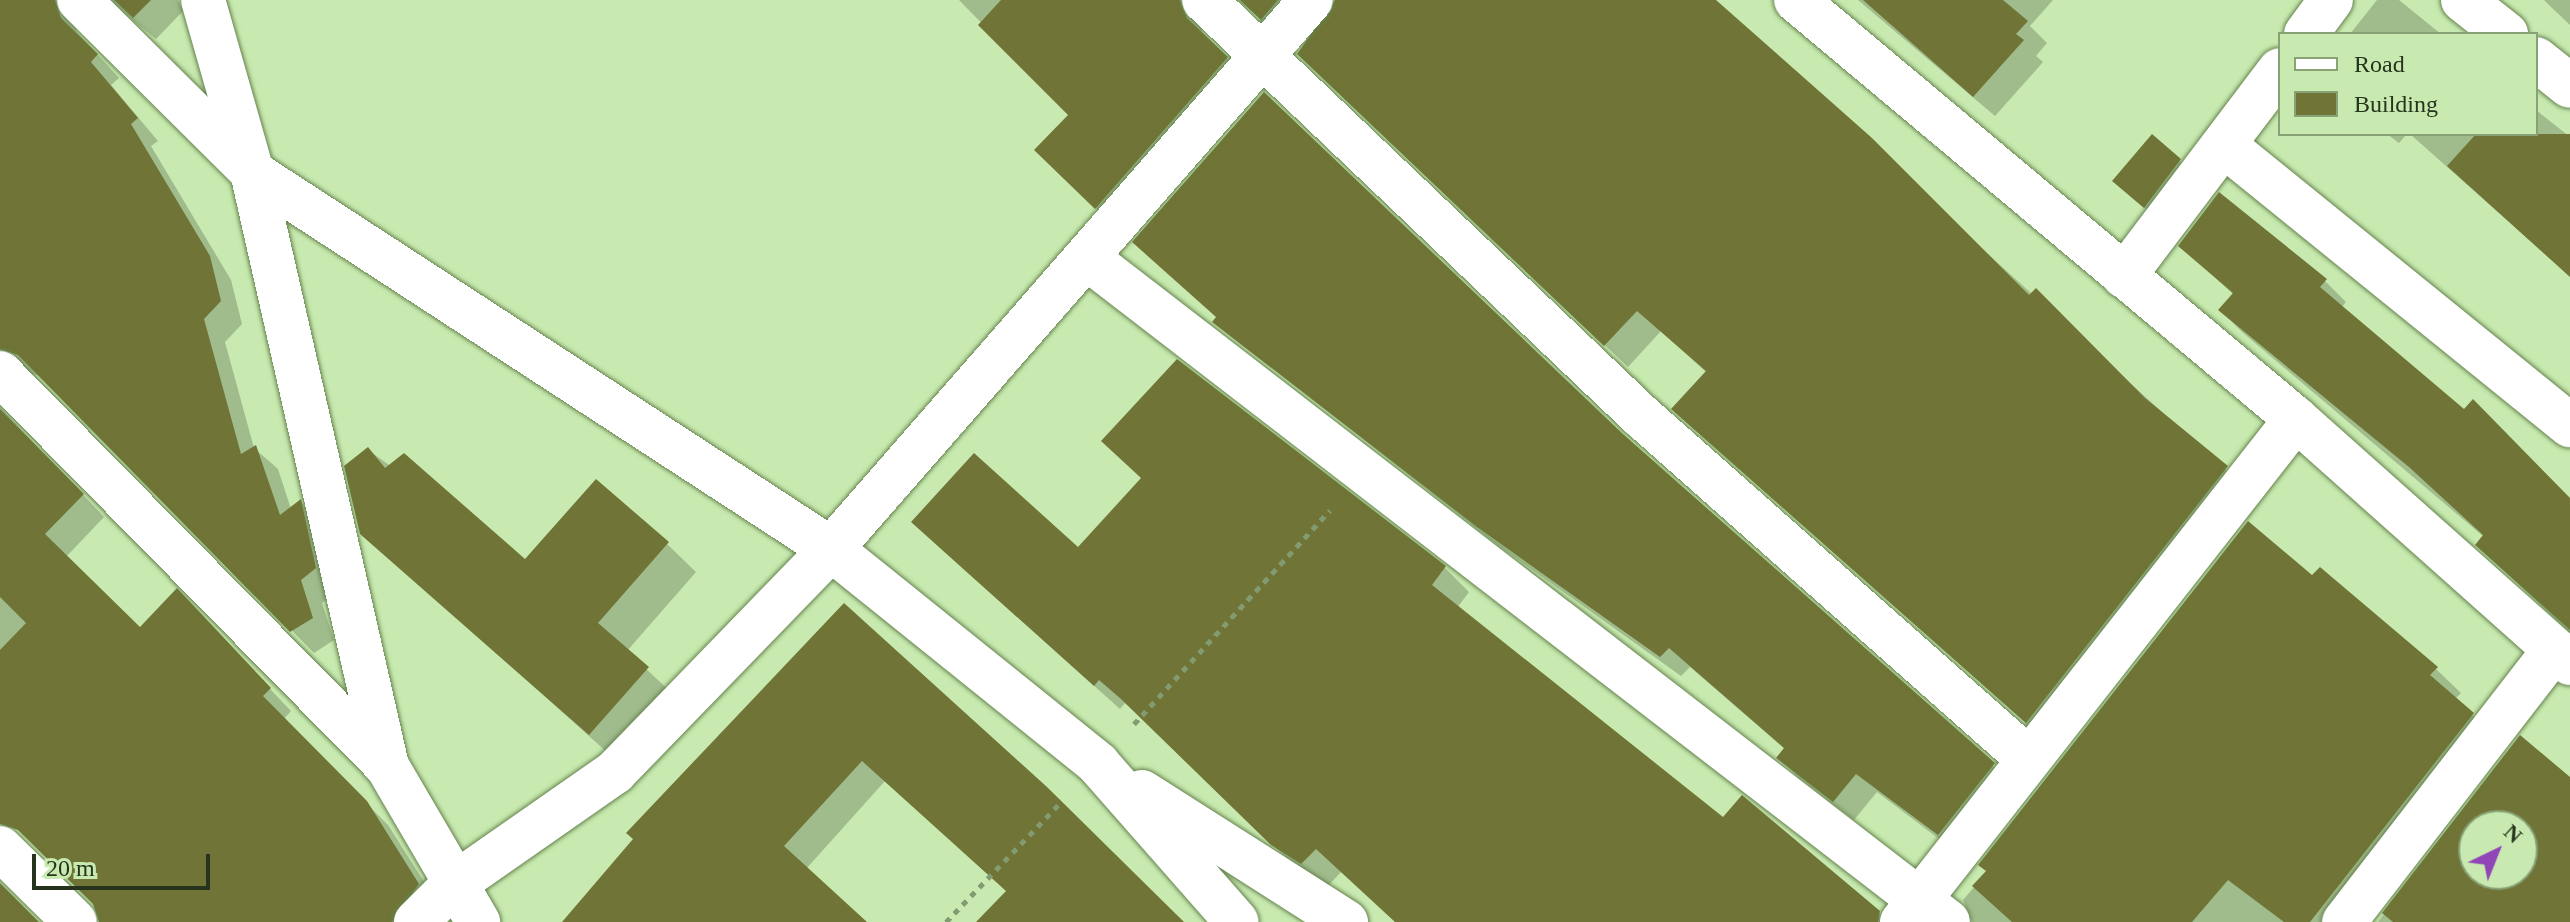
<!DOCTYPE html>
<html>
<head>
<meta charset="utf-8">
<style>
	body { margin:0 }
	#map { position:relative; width:2570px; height:922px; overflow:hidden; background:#c8eab0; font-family:"Times New Roman",serif }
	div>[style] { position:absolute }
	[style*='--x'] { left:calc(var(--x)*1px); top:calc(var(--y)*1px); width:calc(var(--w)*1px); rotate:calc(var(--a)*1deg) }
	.shadow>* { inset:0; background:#0003 }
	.building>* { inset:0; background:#707436 }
	.path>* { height:5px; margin-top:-2.5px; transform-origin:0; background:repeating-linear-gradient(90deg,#829b70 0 6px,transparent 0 12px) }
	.roads { filter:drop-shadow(0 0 2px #65834d) drop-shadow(0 0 2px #65834d) }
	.minor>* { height:44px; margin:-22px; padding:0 22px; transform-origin:22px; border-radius:22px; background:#fff }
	span { translate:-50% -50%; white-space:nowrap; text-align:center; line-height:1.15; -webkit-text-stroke:8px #c8eab0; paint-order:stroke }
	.legend { position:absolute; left:2278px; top:32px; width:260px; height:104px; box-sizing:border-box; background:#c8eab0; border:2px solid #88a175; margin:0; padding:10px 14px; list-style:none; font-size:24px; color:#27341d }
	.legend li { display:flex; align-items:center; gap:16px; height:40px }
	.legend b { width:40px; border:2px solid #88a175 }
	.north { position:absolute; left:2458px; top:810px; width:80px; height:80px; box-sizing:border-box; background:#c8eab0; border:2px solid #88a175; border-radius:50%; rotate:43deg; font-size:22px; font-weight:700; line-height:32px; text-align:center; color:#27341d }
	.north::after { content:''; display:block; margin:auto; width:28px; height:36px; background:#9146b8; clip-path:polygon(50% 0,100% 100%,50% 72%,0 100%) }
	.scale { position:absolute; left:32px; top:854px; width:178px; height:36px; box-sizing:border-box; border:4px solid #27341d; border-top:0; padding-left:10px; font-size:24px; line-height:28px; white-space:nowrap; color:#27341d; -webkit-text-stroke:6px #c8eab0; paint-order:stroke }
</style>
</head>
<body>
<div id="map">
	<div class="shadow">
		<div style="clip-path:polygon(0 0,90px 0,76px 31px,119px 78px,111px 85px,158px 141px,151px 146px,231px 280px,242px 324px,225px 342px,254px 448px,278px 469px,291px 509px,301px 502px,322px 523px,337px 591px,322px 603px,334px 640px,314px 653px,41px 376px,17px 370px,0 393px)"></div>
		<div style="clip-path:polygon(108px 0,178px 0,183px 11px,156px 39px)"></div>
		<div style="clip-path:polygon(959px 0,1225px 0,1208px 4px,1202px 32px,1249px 81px,1118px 230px,1037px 150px,1071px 115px)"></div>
		<div style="clip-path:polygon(1238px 0,1323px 0,1284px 40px)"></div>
		<div style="clip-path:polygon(1335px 0,1708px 0,2248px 490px,2049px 744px,1674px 409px,1707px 373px,1661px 331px,1628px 367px,1322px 76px)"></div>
		<div style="clip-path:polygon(1858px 0,2053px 0,2030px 26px,2047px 43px,2036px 56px,2043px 62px,1995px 116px)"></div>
		<div style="clip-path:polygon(2377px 0,2399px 0,2441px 34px,2350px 34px)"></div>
		<div style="clip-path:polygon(2544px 0,2570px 0,2570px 25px,2550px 6px)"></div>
		<div style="clip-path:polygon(2536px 110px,2570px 137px,2570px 276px,2410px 134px,2536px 134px)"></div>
		<div style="clip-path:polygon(2387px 134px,2407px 134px,2399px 143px)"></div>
		<div style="clip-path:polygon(2180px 161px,2191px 172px,2156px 218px,2126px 192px)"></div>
		<div style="clip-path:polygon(2181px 246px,2325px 281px,2346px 302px,2341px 308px,2570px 500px,2570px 633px,2499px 566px,2484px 537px,2242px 332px,2220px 310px,2234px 295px)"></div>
		<div style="clip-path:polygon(1214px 322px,1622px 435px,2013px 784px,1959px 854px,1877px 792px,1854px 820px,1798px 777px,1779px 758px,1786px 750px,1690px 667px,1681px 676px,1499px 546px)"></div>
		<div style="clip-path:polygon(1178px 362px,1445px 568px,1469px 592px,1457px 608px,1723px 820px,1743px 798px,1889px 922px,1396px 922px,1342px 871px,1327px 887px,1298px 869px,1148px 724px,1125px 703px,1120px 709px,938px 546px,1078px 550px,1143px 479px)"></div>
		<div style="clip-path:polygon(0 407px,104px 517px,66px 557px,140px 629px,198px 613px,291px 711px,283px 720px,388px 825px,440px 907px,426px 922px,100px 922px,94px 904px,0 791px)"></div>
		<div style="clip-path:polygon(368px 450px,525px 562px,667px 544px,696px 572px,627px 651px,676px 697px,618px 762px,362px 533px)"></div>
		<div style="clip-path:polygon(2313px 577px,2436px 669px,2461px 693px,2455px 699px,2497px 738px,2355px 922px,1972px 922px,1963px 900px,1987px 872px)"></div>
		<div style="clip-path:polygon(845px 606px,1184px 922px,979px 922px,1008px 892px,885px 781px,806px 869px,864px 922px,565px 922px)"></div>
		<div style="clip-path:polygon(evenodd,2520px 738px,2570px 780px,2570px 922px,2378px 922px,2520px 738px,2474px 826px,2522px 826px,2522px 874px,2474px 874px,2474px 826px)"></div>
	</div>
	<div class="building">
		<div style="clip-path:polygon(0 0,55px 0,61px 18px,98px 54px,91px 62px,138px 118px,131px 124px,210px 256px,221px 301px,204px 319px,241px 454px,256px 445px,280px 515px,301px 499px,316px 568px,301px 580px,313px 618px,290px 632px,18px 355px,0 349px)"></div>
		<div style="clip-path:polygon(114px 0,151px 0,133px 18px)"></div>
		<div style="clip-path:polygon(1001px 0,1180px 0,1187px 18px,1228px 57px,1095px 209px,1034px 150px,1068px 115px,978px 25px)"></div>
		<div style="clip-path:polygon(1240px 0,1278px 0,1261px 20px)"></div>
		<div style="clip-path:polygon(1335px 0,1716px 0,1872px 138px,2029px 295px,2036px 288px,2145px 398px,2228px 466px,2026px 723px,1671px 409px,1706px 371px,1637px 311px,1604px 346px,1297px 54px)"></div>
		<div style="clip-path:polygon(1863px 0,2003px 0,2028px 21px,2016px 34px,2024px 40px,1973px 97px)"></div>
		<div style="clip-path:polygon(1264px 92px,1623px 434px,1995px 763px,1938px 835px,1856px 774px,1833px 802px,1776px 758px,1784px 748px,1669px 648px,1660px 657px,1477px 527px,1212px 322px,1216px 317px,1132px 242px)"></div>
		<div style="clip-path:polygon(2152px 134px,2181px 159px,2144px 208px,2112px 181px)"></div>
		<div style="clip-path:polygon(2476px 134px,2570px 134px,2570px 277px,2447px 166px)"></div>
		<div style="clip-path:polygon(2219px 192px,2327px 279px,2320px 287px,2464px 409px,2473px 399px,2570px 498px,2570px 630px,2475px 545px,2483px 535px,2409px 467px,2218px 310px,2233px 293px,2178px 246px)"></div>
		<div style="clip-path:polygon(1177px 359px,1446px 566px,1432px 585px,1723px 817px,1742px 795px,1880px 911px,1878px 922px,1395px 922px,1316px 849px,1301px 864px,1271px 845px,1121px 699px,1099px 680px,1094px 686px,911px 522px,974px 453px,1078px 547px,1141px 478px,1101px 441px)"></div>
		<div style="clip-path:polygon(0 409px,84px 494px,45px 534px,140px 627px,177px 588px,271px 688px,263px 696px,367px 801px,419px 884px,392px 922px,99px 922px,93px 904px,18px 830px,0 824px,0 650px,26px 623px,0 597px)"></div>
		<div style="clip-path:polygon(368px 447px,385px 468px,404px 453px,525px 559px,596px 479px,669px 542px,598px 623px,649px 667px,589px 735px,360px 534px,344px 466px)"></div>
		<div style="clip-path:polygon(2248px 521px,2312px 575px,2320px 567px,2438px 667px,2430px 675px,2474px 713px,2310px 922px,2284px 922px,2228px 880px,2192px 922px,2012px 922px,1972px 886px,1986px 871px,1978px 865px)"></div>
		<div style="clip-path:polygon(844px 603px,1047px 787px,1184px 922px,976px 922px,1006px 891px,862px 761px,784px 846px,867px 922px,562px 922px,633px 839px,626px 833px)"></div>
		<div style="clip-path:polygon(evenodd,2520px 735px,2570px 777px,2570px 922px,2393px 922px,2382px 913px,2520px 735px,2474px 826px,2522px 826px,2522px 874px,2474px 874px,2474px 826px)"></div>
		<div style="clip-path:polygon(0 883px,39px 922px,0 922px)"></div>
	</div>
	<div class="path">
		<div style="--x:1134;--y:724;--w:290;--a:-47.5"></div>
		<div style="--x:946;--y:922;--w:168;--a:-46.2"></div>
	</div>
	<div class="roads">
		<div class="minor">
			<div style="--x:79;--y:0;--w:244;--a:44.8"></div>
			<div style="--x:252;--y:172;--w:691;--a:33.07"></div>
			<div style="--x:831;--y:549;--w:343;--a:38.8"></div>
			<div style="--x:1098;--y:764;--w:210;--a:48.7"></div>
			<div style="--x:203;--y:0;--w:179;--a:74.1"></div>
			<div style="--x:252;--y:172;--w:609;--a:77.2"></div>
			<div style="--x:387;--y:766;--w:181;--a:59.7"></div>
			<div style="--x:1204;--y:0;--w:602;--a:43.59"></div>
			<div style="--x:1640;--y:415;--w:516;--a:41.54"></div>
			<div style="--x:1796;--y:0;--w:652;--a:39.96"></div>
			<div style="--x:2296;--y:419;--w:367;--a:41.7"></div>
			<div style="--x:2463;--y:0;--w:55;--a:38.3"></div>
			<div style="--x:2306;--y:34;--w:42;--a:-53.7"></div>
			<div style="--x:2536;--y:59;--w:43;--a:38.5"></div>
			<div style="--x:2225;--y:146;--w:444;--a:39"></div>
			<div style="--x:1091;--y:261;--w:1082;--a:37.64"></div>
			<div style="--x:2124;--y:276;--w:258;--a:-52.9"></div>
			<div style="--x:0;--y:373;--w:552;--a:45.44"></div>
			<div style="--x:1142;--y:792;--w:242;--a:32.5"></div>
			<div style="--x:0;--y:848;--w:105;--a:44.6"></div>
			<div style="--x:416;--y:922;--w:52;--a:-45"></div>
			<div style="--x:453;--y:885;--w:198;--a:-34.9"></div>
			<div style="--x:615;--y:772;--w:310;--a:-45.9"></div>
			<div style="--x:831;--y:549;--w:729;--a:-48.84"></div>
			<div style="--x:1902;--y:922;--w:639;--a:-51.93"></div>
			<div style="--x:2344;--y:922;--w:344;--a:-52.3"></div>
		</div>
	</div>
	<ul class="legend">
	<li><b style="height:10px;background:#fff"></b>Road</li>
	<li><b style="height:22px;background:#707436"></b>Building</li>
	</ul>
	<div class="north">N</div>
	<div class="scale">20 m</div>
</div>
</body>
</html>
